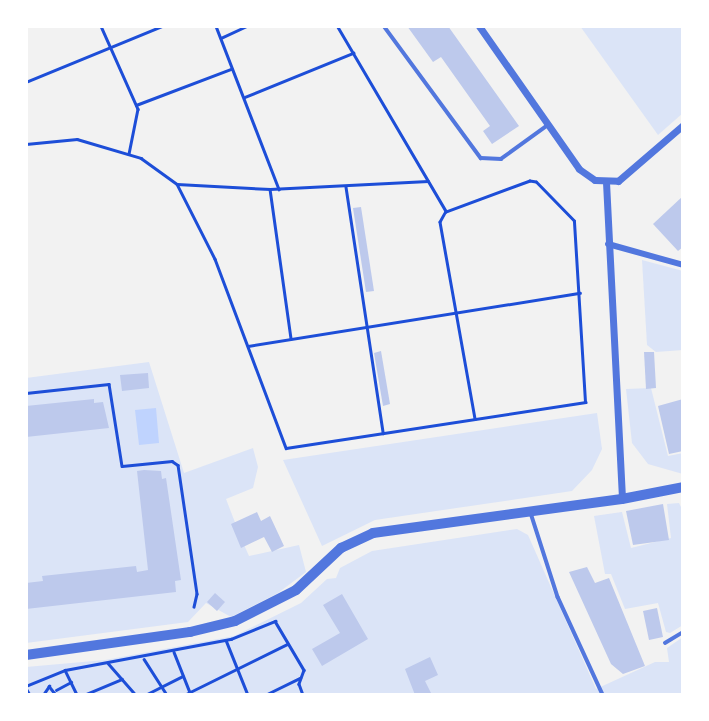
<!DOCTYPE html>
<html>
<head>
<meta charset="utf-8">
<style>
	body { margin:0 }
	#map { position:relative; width:709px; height:721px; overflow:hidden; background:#f2f2f2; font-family:Barlow,sans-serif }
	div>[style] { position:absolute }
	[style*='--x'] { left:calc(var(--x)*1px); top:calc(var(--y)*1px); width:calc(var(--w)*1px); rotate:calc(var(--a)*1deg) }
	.green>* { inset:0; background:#dbe4f7 }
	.water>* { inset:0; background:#bfd3fe }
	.building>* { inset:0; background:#bdc9ec }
	.path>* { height:2.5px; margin:-1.25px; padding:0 1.25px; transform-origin:1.25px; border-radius:1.25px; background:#1d4ed8 }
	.service>* { height:3.5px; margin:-1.75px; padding:0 1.75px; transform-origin:1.75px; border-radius:1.75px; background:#5277de }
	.pedestrian>* { height:6px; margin:-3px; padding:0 3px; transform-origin:3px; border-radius:3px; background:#5277de }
	.minor>* { height:7px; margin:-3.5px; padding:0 3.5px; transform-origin:3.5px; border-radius:3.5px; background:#5277de }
	.tertiary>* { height:10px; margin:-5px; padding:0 5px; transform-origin:5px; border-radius:5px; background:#5277de }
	span { translate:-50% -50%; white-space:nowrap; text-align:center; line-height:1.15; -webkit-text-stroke:6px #fff; paint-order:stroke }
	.frame { position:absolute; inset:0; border:28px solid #fff; pointer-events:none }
</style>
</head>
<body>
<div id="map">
	<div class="green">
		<div style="clip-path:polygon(580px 26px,683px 26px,683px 113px,658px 135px)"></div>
		<div style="clip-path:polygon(642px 260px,683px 271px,683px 350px,656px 352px,647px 345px)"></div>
		<div style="clip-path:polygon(149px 362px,184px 473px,253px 448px,258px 467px,253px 488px,226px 499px,241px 538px,249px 556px,299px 545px,306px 572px,278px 593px,231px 617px,206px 603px,188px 622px,26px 643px,26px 378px)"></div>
		<div style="clip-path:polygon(651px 388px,668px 456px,683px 453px,683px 474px,648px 464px,632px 443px,626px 389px)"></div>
		<div style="clip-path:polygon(597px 413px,602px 449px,592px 470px,572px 491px,375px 520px,322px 546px,283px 460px)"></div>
		<div style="clip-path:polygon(679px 503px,683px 511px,683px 625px,670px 633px,666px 632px,658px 603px,625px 609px,611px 574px,605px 574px,594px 516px,622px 512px,631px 548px,671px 538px,667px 504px)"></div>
		<div style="clip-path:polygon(517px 529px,528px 535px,596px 689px,655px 662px,669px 662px,667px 648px,683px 637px,683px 695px,26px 695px,26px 667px,105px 660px,234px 636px,301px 603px,327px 579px,336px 578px,340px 568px,372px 551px)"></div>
	</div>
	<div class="water">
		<div style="clip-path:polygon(156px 408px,159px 443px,139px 445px,135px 410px)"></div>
	</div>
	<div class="building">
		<div style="clip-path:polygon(407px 26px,448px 26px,519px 126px,492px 144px,483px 131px,490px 126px,441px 57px,433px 62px)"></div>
		<div style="clip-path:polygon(683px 196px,683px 247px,678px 251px,653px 224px)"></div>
		<div style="clip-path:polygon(361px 207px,374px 291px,366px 292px,353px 208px)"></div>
		<div style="clip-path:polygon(381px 351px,390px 404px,383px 406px,374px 353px)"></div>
		<div style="clip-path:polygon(644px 352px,654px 352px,656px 388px,646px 389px)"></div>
		<div style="clip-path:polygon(148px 373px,149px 388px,122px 391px,120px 375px)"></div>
		<div style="clip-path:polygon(94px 399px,94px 403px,103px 402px,109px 428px,26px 437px,26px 406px)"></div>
		<div style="clip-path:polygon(683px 399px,683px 451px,669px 454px,658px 406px)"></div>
		<div style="clip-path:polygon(144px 470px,161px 471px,162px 479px,166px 478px,181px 580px,175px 581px,176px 592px,26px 609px,26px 583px,43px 581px,42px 576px,136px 566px,137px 572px,148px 570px,137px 471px)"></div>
		<div style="clip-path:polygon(663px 504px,669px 540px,633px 545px,626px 511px)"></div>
		<div style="clip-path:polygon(257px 512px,261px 521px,270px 516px,284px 546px,272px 552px,264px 537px,241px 548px,231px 524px)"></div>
		<div style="clip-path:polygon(587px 567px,595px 583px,609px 578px,645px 666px,623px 674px,611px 664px,569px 572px)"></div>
		<div style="clip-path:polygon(215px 593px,225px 602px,217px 611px,207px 602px)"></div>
		<div style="clip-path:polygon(342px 594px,368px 639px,322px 666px,312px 649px,340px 633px,323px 605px)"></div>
		<div style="clip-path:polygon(657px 608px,663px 637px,649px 640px,643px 611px)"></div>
		<div style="clip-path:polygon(430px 657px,438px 675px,425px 681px,432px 695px,415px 695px,405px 669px)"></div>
	</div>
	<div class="path">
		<div style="--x:101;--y:26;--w:91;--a:66"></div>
		<div style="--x:138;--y:109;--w:46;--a:101.3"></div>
		<div style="--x:216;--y:26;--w:175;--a:68.9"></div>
		<div style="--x:221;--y:38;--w:29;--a:-25"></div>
		<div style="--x:26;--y:82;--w:147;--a:-22.4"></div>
		<div style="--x:245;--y:97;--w:117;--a:-22.2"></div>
		<div style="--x:136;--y:105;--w:102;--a:-20.8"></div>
		<div style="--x:26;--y:144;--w:51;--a:-5.6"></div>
		<div style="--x:77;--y:139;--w:67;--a:16.5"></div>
		<div style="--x:141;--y:158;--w:44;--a:35.8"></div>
		<div style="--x:177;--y:184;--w:93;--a:3.1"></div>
		<div style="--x:270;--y:189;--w:158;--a:-2.9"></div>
		<div style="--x:177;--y:184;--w:84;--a:63.1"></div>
		<div style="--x:215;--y:259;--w:202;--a:69.4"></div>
		<div style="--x:286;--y:448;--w:303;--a:-8.7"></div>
		<div style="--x:585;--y:402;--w:181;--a:-93.5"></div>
		<div style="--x:574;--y:221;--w:54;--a:-134.3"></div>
		<div style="--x:536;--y:182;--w:6;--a:-171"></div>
		<div style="--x:530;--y:181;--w:90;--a:159.7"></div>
		<div style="--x:446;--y:212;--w:216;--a:-120.4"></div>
		<div style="--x:346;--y:187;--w:249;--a:81.4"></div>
		<div style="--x:270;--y:189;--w:151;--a:82"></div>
		<div style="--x:445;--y:213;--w:10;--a:119"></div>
		<div style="--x:440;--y:222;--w:200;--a:79.9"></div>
		<div style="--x:248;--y:346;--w:336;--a:-9.1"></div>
		<div style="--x:26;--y:393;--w:83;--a:-6.2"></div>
		<div style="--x:109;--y:384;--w:83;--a:81"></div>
		<div style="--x:122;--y:466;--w:50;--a:-5.7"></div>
		<div style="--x:172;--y:461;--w:7;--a:34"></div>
		<div style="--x:178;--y:465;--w:130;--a:81.6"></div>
		<div style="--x:197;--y:594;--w:13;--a:103"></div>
		<div style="--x:226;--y:640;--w:59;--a:68.2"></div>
		<div style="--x:174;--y:652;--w:46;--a:68.4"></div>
		<div style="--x:144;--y:659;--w:43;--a:57.4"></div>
		<div style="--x:108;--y:663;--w:43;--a:48.8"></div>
		<div style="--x:65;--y:670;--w:28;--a:64"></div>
		<div style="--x:26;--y:686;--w:42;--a:-22.3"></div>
		<div style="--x:65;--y:670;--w:169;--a:-10.6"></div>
		<div style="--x:231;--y:639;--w:48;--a:-22.2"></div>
		<div style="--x:275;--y:621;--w:57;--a:59.4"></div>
		<div style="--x:304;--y:670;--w:15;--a:110"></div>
		<div style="--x:299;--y:684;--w:12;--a:70"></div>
		<div style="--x:26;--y:688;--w:8;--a:60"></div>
		<div style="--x:56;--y:690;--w:17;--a:-28"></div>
		<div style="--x:43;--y:695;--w:11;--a:-56"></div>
		<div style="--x:49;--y:686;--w:11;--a:52"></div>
		<div style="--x:84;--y:695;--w:41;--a:-22.8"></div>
		<div style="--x:145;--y:695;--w:42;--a:-26.6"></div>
		<div style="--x:184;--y:695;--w:115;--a:-26.3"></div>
		<div style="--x:265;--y:695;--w:39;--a:-26"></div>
	</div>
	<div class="service">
		<div style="--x:384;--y:26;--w:164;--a:53.7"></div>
		<div style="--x:481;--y:158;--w:20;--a:3"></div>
		<div style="--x:501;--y:159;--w:58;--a:-35.9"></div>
		<div style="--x:531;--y:513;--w:88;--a:72.2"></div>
		<div style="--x:558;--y:597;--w:108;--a:65.3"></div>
		<div style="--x:665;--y:643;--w:21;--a:-31"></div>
	</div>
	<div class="pedestrian">
		<div style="--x:608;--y:244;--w:78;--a:15.6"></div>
	</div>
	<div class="minor">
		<div style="--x:479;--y:26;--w:174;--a:55"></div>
		<div style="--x:579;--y:169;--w:19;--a:35"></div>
		<div style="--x:595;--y:180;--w:23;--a:2"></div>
		<div style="--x:618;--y:181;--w:86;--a:-40.7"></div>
		<div style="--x:606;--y:182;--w:317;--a:87.1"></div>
	</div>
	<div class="tertiary">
		<div style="--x:26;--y:655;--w:166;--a:-8"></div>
		<div style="--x:190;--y:632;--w:46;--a:-13.7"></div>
		<div style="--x:235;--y:621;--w:68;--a:-26.9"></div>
		<div style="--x:296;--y:590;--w:62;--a:-43"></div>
		<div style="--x:341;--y:548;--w:35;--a:-25"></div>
		<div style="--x:373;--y:533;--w:251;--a:-7.8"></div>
		<div style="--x:622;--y:499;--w:62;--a:-11.1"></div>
	</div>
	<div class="frame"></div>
</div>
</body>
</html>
